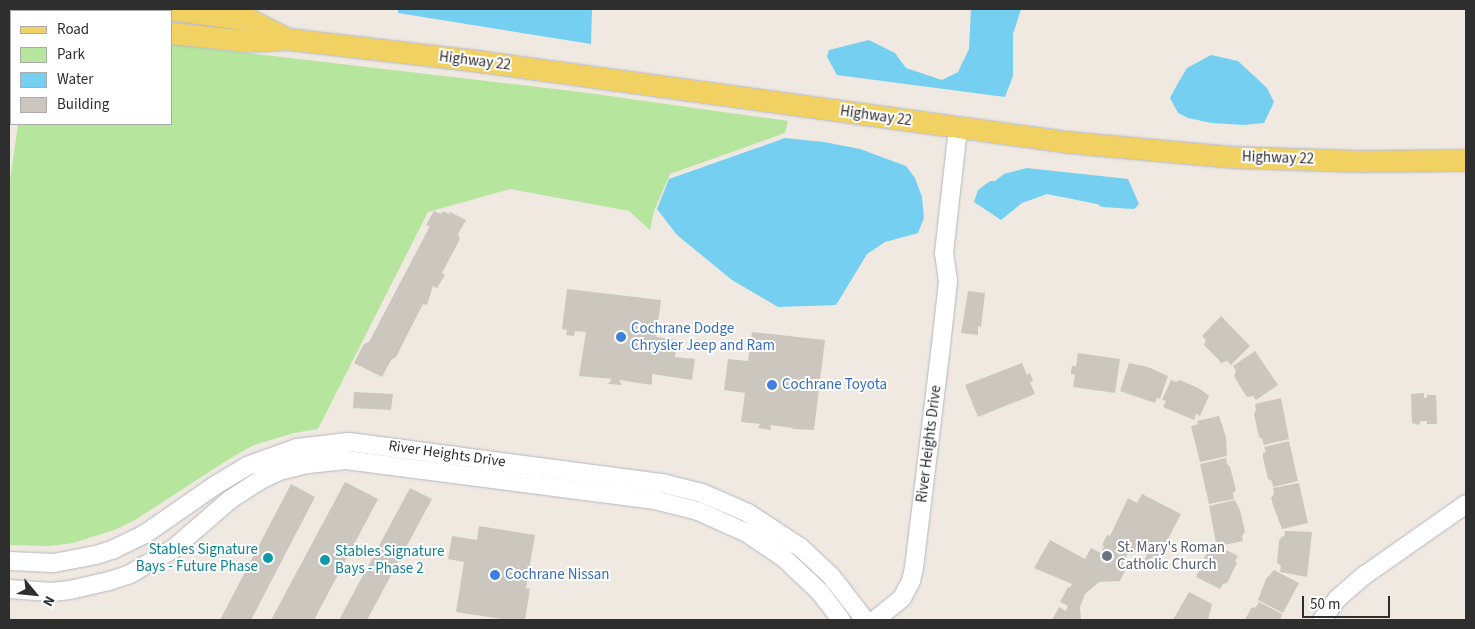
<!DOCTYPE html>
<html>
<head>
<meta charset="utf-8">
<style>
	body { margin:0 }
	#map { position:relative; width:1475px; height:629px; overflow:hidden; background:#efe9e1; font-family:"Source Sans 3",sans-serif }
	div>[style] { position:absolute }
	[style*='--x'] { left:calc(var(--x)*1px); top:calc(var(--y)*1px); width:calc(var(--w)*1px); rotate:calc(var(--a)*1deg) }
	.green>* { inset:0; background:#b6e59e }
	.water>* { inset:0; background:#75cff0 }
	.building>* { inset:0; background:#cbc7bf }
	.roads { filter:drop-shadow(0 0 1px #b4b7c1) drop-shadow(0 0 1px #b4b7c1) }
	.minor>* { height:18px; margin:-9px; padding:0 9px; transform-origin:9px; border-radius:9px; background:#fff }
	.major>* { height:21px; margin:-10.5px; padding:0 10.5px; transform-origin:10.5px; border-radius:10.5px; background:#f2d163 }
	.dots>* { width:14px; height:14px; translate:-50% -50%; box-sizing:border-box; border:2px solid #fff; border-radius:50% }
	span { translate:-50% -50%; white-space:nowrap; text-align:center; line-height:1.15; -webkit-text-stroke:4px #fff; paint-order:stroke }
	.street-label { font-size:15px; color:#2e2e2e }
	.shop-label { font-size:15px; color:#366cbe }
	.left { translate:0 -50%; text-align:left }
	.worship-label { font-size:15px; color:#5b616d }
	.culture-label { font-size:15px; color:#0d838f }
	.right { translate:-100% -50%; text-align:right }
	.frame { position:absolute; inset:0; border:10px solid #2e2e2e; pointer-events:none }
	.legend { position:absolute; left:10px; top:10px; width:162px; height:115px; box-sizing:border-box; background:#fff; border:1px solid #ababab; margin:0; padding:6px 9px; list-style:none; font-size:15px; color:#2e2e2e }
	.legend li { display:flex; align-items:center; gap:10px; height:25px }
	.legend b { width:25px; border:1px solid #ababab }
	.north { position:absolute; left:10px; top:569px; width:50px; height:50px; -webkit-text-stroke:4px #fff; paint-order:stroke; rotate:118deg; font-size:14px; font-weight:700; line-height:20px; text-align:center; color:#2e2e2e }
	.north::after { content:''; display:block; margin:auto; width:18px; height:22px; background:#2e2e2e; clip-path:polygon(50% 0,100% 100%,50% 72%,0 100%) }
	.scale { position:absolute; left:1302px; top:596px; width:88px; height:22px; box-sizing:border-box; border:2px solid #2e2e2e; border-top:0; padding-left:6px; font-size:15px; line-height:18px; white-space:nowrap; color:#2e2e2e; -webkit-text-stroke:4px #fff; paint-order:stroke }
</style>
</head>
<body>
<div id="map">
	<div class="green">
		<div style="clip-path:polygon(171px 44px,581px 92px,788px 121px,785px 133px,670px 174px,654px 211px,650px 230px,629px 211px,510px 189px,428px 212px,318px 429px,294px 433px,254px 445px,229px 459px,135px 520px,117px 529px,73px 543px,49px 546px,9px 545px,9px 188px,18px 124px,171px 124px)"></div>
	</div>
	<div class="water">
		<div style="clip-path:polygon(398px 9px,592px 9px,591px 44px,398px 13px)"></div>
		<div style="clip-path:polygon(971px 9px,1021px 9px,1013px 34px,1013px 76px,1005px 97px,837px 75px,827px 57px,829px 50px,869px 40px,895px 53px,906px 68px,942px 80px,958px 72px,969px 49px)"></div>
		<div style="clip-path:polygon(1211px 55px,1238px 61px,1267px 88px,1274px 102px,1264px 123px,1244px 125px,1212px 123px,1188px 118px,1178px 113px,1170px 98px,1178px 83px,1187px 68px)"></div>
		<div style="clip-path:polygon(785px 138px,824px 142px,860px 149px,906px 166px,915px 178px,922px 197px,924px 218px,918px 233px,885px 242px,867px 254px,836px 305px,778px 307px,732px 280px,677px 235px,657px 209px,669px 179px)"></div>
		<div style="clip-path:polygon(1027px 168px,1128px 179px,1139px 204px,1134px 209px,1102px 207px,1097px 204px,1047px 194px,1022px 203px,1001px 220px,974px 202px,978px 190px,990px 181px,995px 181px,1004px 174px)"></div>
	</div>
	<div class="building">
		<div style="clip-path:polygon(434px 211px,441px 214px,443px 211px,449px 214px,450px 212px,466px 220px,458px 234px,460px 239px,442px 273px,445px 275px,437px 288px,433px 286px,427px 305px,423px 304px,396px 357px,391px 360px,382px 377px,354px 363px,364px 344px,369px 342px,430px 226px,426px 225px)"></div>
		<div style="clip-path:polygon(567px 289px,661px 300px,656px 337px,677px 340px,675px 357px,695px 359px,692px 380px,652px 374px,652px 385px,619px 380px,622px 385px,608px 384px,612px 379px,579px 376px,586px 332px,575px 331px,574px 336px,566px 335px,567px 330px,562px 329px)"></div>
		<div style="clip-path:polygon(968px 291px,985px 293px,981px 327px,978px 326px,978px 335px,961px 333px)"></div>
		<div style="clip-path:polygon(1221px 316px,1250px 346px,1231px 365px,1227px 361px,1221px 363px,1219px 360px,1204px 345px,1206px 340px,1202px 336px)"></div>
		<div style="clip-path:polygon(752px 332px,825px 340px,814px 430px,792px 429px,793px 428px,770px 425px,771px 430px,758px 428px,760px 424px,741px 422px,745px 393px,724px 390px,728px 359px,748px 361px)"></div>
		<div style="clip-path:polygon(1255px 351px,1278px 385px,1256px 400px,1253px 396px,1247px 397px,1241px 388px,1234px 376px,1236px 371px,1233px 366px)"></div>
		<div style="clip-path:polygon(1078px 353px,1120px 359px,1115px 393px,1073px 387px,1075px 375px,1071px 374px,1071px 371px,1072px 366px,1076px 366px)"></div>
		<div style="clip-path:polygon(1022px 363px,1027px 375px,1030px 373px,1033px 381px,1030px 382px,1035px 394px,978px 417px,965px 385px)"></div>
		<div style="clip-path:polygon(1129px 363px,1148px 367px,1168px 376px,1160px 399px,1157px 398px,1155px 403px,1120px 391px)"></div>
		<div style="clip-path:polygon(1171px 380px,1176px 382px,1180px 380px,1200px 389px,1209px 396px,1200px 416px,1196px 414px,1194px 420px,1163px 407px,1166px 401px,1162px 400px)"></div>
		<div style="clip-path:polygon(354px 392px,393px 394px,391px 410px,353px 408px)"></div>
		<div style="clip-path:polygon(1424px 393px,1424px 398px,1427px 398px,1427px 395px,1436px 395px,1437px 424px,1427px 424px,1427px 421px,1421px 421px,1419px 425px,1412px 423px,1411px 394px)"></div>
		<div style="clip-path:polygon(1281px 398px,1289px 439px,1264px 445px,1262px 439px,1259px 437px,1254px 414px,1256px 410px,1255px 404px)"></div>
		<div style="clip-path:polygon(1219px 416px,1226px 437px,1227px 456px,1200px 462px,1191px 426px,1198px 424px,1197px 421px)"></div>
		<div style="clip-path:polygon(1289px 441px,1298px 481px,1273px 487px,1272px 481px,1268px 479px,1263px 458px,1263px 453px,1266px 452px,1264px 447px)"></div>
		<div style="clip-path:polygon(1226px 458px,1227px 464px,1230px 467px,1236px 490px,1233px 493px,1234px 499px,1209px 504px,1200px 464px)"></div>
		<div style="clip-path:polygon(345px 482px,378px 499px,314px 620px,271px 620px)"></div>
		<div style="clip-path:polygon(1299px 483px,1308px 523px,1282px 529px,1274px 508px,1271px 498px,1274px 494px,1273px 488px)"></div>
		<div style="clip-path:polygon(291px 484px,315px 497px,251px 620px,220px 620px)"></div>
		<div style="clip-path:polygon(410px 488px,432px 499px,367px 620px,339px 620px)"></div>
		<div style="clip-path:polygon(1142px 494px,1181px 514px,1157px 560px,1152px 557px,1149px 562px,1144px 560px,1147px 555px,1136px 549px,1132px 555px,1128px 553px,1123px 564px,1127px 567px,1120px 581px,1099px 582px,1085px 594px,1080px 607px,1081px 620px,1052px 620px,1059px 607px,1066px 611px,1068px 606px,1060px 602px,1068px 587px,1070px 588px,1072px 584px,1034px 568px,1050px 540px,1085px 559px,1091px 548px,1101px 553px,1104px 546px,1102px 545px,1107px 535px,1110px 536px,1128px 498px,1137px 503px)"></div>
		<div style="clip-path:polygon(1235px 500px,1240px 510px,1245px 532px,1242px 536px,1243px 541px,1224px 545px,1223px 541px,1216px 543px,1209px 506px)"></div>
		<div style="clip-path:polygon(479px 526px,535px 535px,526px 588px,530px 589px,525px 620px,508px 620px,456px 612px,464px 562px,448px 559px,452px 536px,477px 540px)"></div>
		<div style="clip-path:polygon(1285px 531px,1312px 532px,1307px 577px,1280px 572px,1281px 566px,1277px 563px,1279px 541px,1282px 536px,1284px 537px)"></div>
		<div style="clip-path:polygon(1214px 544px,1238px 556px,1235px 561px,1237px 563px,1227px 583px,1223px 584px,1220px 589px,1196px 577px,1207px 552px,1210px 552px)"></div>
		<div style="clip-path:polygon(1274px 570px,1299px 583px,1283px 613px,1258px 600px,1266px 579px)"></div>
		<div style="clip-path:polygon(1189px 592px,1212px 604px,1208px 620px,1173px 620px)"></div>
		<div style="clip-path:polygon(1259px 602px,1282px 614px,1280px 620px,1245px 620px,1251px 608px,1256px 607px)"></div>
	</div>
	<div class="roads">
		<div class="minor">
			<div style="--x:9;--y:561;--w:45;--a:2.5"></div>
			<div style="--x:54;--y:563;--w:43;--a:-10.8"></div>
			<div style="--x:96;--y:555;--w:19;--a:-18"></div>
			<div style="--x:114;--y:549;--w:34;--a:-26"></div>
			<div style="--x:145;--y:534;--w:84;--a:-34.8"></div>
			<div style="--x:214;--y:486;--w:39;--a:-31"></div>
			<div style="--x:247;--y:466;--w:53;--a:-19.8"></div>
			<div style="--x:297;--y:448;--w:52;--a:-6.6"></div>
			<div style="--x:349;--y:442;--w:316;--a:7.5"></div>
			<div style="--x:662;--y:483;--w:41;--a:14"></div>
			<div style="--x:702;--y:493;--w:50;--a:23.5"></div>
			<div style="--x:748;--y:513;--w:62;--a:33.2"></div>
			<div style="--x:800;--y:547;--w:42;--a:43.1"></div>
			<div style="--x:831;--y:576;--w:56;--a:52.3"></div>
			<div style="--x:9;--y:589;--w:42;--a:4.1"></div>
			<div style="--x:51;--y:592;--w:19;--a:-6"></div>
			<div style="--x:70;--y:590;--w:40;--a:-13"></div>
			<div style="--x:109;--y:581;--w:22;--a:-18"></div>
			<div style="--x:130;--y:574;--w:50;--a:-30.2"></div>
			<div style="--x:173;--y:549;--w:77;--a:-40.8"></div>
			<div style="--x:231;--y:499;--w:37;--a:-33"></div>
			<div style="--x:262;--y:479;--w:19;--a:-25"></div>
			<div style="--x:279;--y:471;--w:30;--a:-14"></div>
			<div style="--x:308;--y:464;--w:38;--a:-6"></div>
			<div style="--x:346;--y:460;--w:312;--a:7.4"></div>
			<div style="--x:655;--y:500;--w:44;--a:14.3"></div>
			<div style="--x:698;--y:511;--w:54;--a:24.2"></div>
			<div style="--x:747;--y:533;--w:45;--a:34"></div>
			<div style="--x:784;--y:558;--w:50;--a:43.4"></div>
			<div style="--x:820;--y:592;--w:35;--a:53"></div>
			<div style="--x:875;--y:620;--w:35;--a:-39"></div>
			<div style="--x:902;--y:598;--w:19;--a:-62"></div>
			<div style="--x:911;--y:581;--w:13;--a:-77"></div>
			<div style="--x:914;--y:568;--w:216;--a:-83.1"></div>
			<div style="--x:940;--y:354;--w:73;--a:-83.7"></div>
			<div style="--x:948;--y:281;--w:28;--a:-98"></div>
			<div style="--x:944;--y:253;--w:126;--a:-83.6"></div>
			<div style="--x:1322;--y:620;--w:26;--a:-54"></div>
			<div style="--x:1337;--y:599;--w:37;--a:-41"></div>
			<div style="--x:1365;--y:575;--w:123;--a:-35.1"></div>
		</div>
		<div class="major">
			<div style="--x:169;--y:9;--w:82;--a:7.7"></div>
			<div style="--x:250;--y:20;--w:40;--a:26.6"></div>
			<div style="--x:9;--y:10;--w:5;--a:11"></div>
			<div style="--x:171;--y:33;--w:78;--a:5.9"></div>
			<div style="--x:249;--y:41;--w:39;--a:-3"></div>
			<div style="--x:288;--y:39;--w:191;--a:6.6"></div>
			<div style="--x:478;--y:61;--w:596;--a:7.82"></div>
			<div style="--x:1068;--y:142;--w:165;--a:5.2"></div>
			<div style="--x:1232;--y:157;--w:128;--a:1.8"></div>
			<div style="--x:1360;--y:161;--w:106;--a:-0.5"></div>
		</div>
	</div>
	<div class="dots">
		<div style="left:621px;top:337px;background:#3f7fe0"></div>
		<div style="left:772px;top:385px;background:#3f7fe0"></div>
		<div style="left:1107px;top:556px;background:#6b7280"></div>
		<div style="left:268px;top:558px;background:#0f9aa8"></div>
		<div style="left:325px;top:560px;background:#0f9aa8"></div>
		<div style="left:495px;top:575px;background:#3f7fe0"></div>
	</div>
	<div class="street-label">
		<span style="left:475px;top:61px;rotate:7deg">Highway 22</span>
		<span style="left:876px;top:116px;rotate:8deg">Highway 22</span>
		<span style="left:1278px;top:158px;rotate:2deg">Highway 22</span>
		<span style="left:929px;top:444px;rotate:-83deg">River Heights Drive</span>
		<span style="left:447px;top:454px;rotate:8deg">River Heights Drive</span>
	</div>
	<div class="shop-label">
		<span class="left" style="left:631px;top:337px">Cochrane Dodge<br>Chrysler Jeep and Ram</span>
		<span class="left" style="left:782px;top:385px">Cochrane Toyota</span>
		<span class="left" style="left:505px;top:575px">Cochrane Nissan</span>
	</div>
	<div class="worship-label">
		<span class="left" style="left:1117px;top:556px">St. Mary's Roman<br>Catholic Church</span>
	</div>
	<div class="culture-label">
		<span class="right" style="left:258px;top:558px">Stables Signature<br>Bays - Future Phase</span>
		<span class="left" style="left:335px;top:560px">Stables Signature<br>Bays - Phase 2</span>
	</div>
	<div class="frame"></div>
	<ul class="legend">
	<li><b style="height:6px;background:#f2d163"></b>Road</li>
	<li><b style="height:14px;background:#b6e59e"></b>Park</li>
	<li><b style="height:14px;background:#75cff0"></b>Water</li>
	<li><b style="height:14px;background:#cbc7bf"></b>Building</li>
	</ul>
	<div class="north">N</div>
	<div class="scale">50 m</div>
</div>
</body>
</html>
